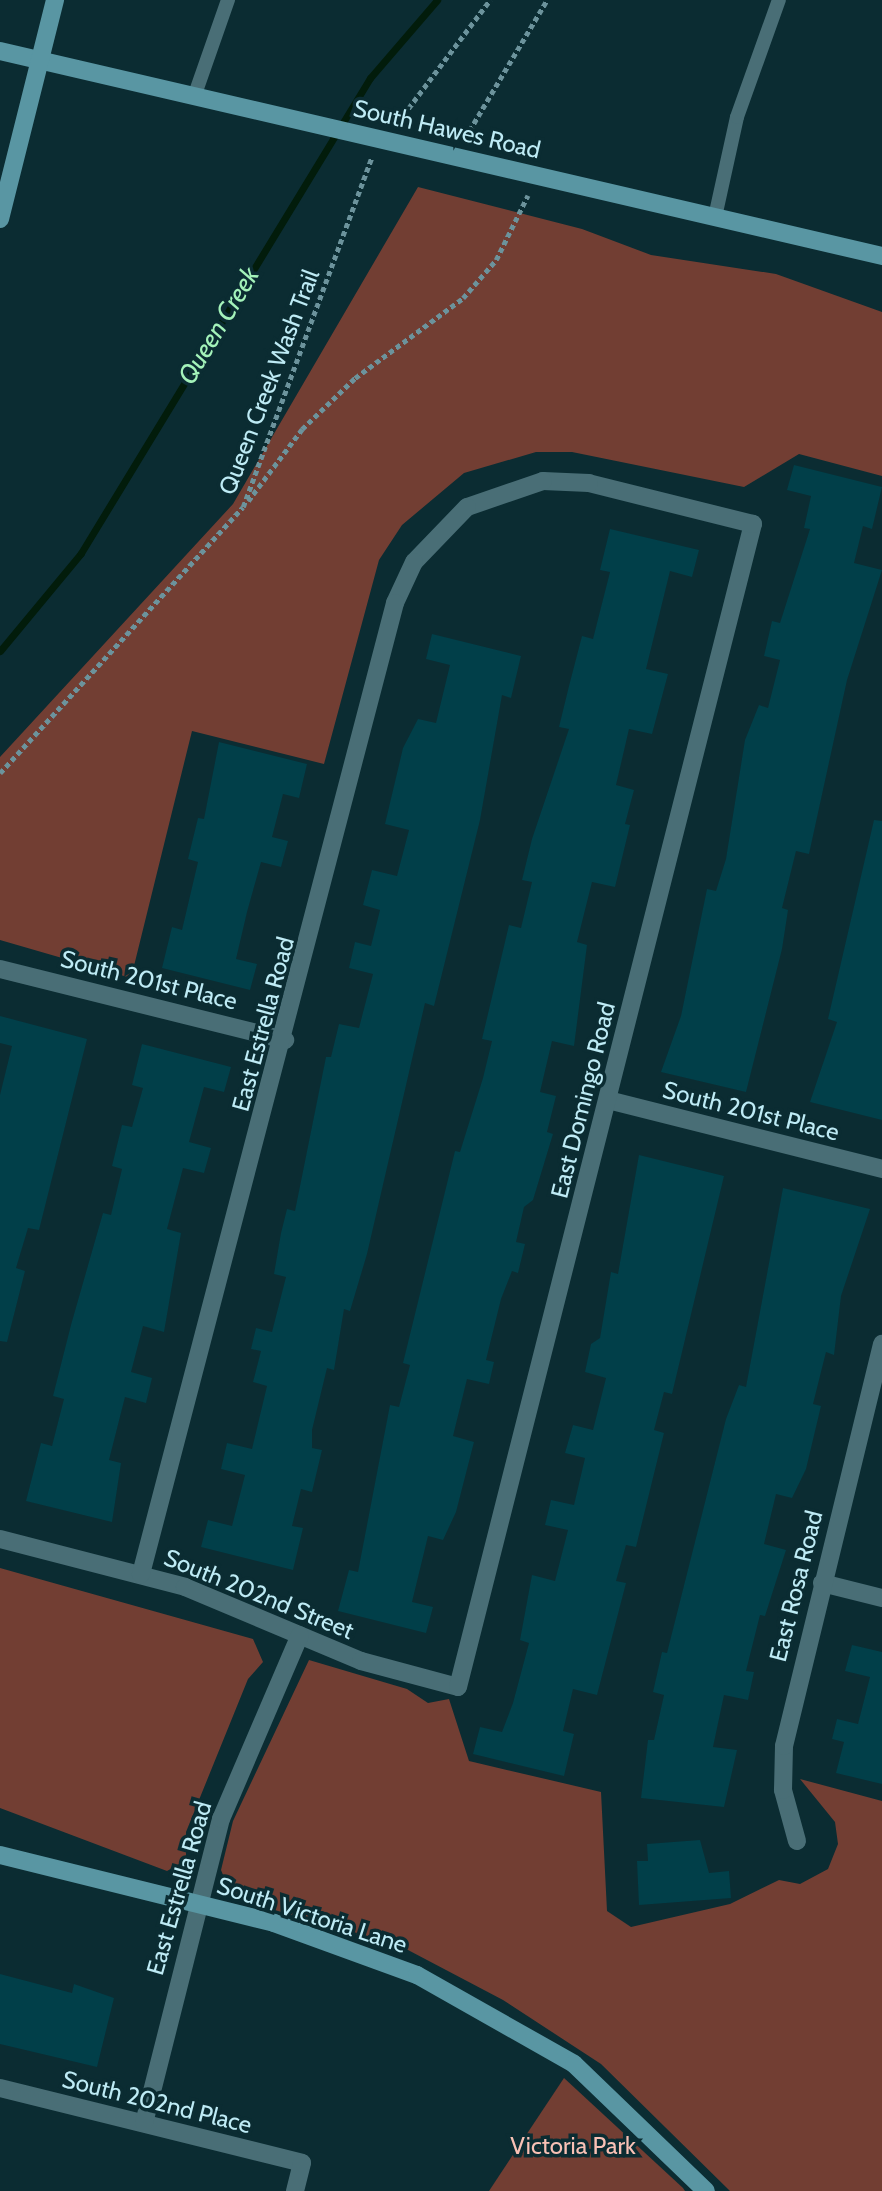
<!DOCTYPE html>
<html>
<head>
<meta charset="utf-8">
<style>
	body { margin:0 }
	#map { position:relative; width:882px; height:2191px; overflow:hidden; background:#0b2c32; font-family:Cabin,sans-serif }
	div>[style] { position:absolute }
	[style*='--x'] { left:calc(var(--x)*1px); top:calc(var(--y)*1px); width:calc(var(--w)*1px); rotate:calc(var(--a)*1deg) }
	.green>* { inset:0; background:#723e33 }
	.stream>* { height:7px; margin:-3.5px; padding:0 3.5px; transform-origin:3.5px; border-radius:3.5px; background:#021c0b }
	.building>* { inset:0; background:#013f49 }
	.path>* { height:4.5px; margin-top:-2.25px; transform-origin:0; background:repeating-linear-gradient(90deg,#6c939c 0 5px,transparent 0 8.5px) }
	.lane>* { height:14px; margin:-7px; padding:0 7px; transform-origin:7px; border-radius:7px; background:#496e76 }
	.street>* { height:18px; margin:-9px; padding:0 9px; transform-origin:9px; border-radius:9px; background:#496e76 }
	.secondary>* { height:18px; margin:-9px; padding:0 9px; transform-origin:9px; border-radius:9px; background:#5996a3 }
	span { translate:-50% -50%; white-space:nowrap; text-align:center; line-height:1.15; -webkit-text-stroke:7px #0b2c32; paint-order:stroke }
	.street-label { font-size:24px; color:#beebf5 }
	.park-label { font-size:24px; color:#f8c1b5 }
	.water-label { font-size:26px; color:#a4f3ba; font-style:italic }
</style>
</head>
<body>
<div id="map">
	<div class="green">
		<div style="clip-path:polygon(418px 187px,582px 229px,651px 255px,776px 274px,882px 312px,882px 476px,799px 454px,744px 487px,572px 452px,536px 452px,464px 473px,402px 525px,379px 560px,324px 764px,192px 731px,131px 978px,0 940px,0 757px,233px 504px)"></div>
		<div style="clip-path:polygon(0 1568px,253px 1639px,263px 1662px,248px 1679px,186px 1832px,186px 1860px,167px 1871px,0 1808px)"></div>
		<div style="clip-path:polygon(309px 1660px,407px 1689px,428px 1703px,449px 1699px,469px 1761px,601px 1792px,607px 1911px,631px 1927px,730px 1904px,779px 1880px,800px 1884px,828px 1869px,838px 1844px,835px 1822px,800px 1779px,882px 1801px,882px 2191px,730px 2191px,601px 2064px,503px 2000px,408px 1950px,232px 1897px,221px 1870px,233px 1821px)"></div>
		<div style="clip-path:polygon(564px 2078px,683px 2188px,685px 2191px,489px 2191px)"></div>
	</div>
	<div class="stream">
		<div style="--x:0;--y:651;--w:127;--a:-50.4"></div>
		<div style="--x:81;--y:553;--w:556;--a:-58.68"></div>
		<div style="--x:370;--y:78;--w:103;--a:-49.3"></div>
	</div>
	<div class="building">
		<div style="clip-path:polygon(794px 465px,882px 487px,872px 529px,863px 526px,854px 563px,882px 570px,847px 680px,809px 854px,796px 851px,782px 908px,788px 910px,782px 949px,746px 1092px,661px 1072px,681px 1016px,707px 889px,716px 891px,726px 859px,745px 740px,759px 705px,768px 708px,780px 660px,764px 656px,772px 621px,780px 623px,810px 529px,804px 528px,811px 496px,787px 490px)"></div>
		<div style="clip-path:polygon(610px 529px,699px 550px,692px 577px,670px 571px,646px 669px,668px 674px,652px 734px,629px 729px,616px 785px,634px 790px,625px 824px,630px 825px,615px 887px,592px 882px,577px 942px,587px 945px,574px 1046px,552px 1041px,540px 1092px,556px 1096px,547px 1132px,553px 1134px,533px 1200px,524px 1207px,516px 1242px,525px 1244px,518px 1273px,512px 1271px,501px 1299px,486px 1360px,494px 1362px,489px 1384px,467px 1379px,453px 1436px,474px 1442px,456px 1512px,443px 1540px,428px 1536px,412px 1602px,433px 1607px,426px 1633px,338px 1611px,349px 1570px,358px 1572px,390px 1405px,399px 1407px,410px 1365px,403px 1363px,455px 1151px,460px 1152px,483px 1078px,492px 1041px,482px 1039px,509px 925px,521px 928px,532px 882px,522px 880px,532px 839px,569px 729px,559px 727px,569px 686px,582px 636px,593px 639px,610px 572px,600px 570px)"></div>
		<div style="clip-path:polygon(432px 634px,521px 656px,511px 698px,502px 695px,480px 820px,434px 1006px,425px 1003px,367px 1254px,350px 1311px,344px 1309px,334px 1370px,327px 1368px,312px 1430px,312px 1448px,322px 1450px,312px 1492px,301px 1489px,292px 1526px,303px 1528px,293px 1570px,201px 1547px,208px 1520px,232px 1526px,245px 1475px,221px 1469px,227px 1443px,252px 1449px,267px 1386px,253px 1382px,261px 1351px,251px 1349px,256px 1328px,272px 1332px,286px 1277px,274px 1274px,281px 1233px,287px 1209px,295px 1211px,326px 1057px,331px 1057px,339px 1024px,359px 1028px,373px 974px,349px 968px,355px 942px,371px 946px,380px 910px,363px 905px,372px 870px,397px 876px,409px 830px,385px 824px,403px 748px,418px 719px,436px 723px,450px 665px,426px 659px)"></div>
		<div style="clip-path:polygon(219px 742px,307px 764px,299px 798px,283px 794px,272px 837px,288px 841px,281px 867px,261px 862px,247px 912px,236px 959px,257px 964px,250px 990px,162px 968px,172px 927px,182px 930px,198px 862px,188px 859px,198px 818px,204px 819px)"></div>
		<div style="clip-path:polygon(874px 820px,882px 821px,882px 1120px,810px 1102px,837px 1022px,828px 1019px)"></div>
		<div style="clip-path:polygon(0 1016px,87px 1039px,39px 1230px,28px 1228px,16px 1268px,25px 1271px,7px 1342px,0 1341px,0 1095px,12px 1046px,0 1043px)"></div>
		<div style="clip-path:polygon(142px 1044px,231px 1067px,224px 1092px,204px 1087px,189px 1142px,211px 1148px,204px 1173px,183px 1168px,167px 1229px,181px 1233px,164px 1332px,143px 1326px,131px 1372px,152px 1378px,146px 1403px,125px 1397px,109px 1460px,121px 1463px,112px 1522px,26px 1501px,41px 1443px,52px 1446px,64px 1399px,53px 1396px,71px 1325px,103px 1213px,111px 1215px,122px 1169px,112px 1166px,122px 1125px,132px 1127px,143px 1088px,132px 1085px)"></div>
		<div style="clip-path:polygon(639px 1155px,724px 1176px,672px 1394px,664px 1392px,654px 1430px,664px 1433px,636px 1547px,626px 1545px,616px 1581px,626px 1583px,597px 1695px,573px 1689px,563px 1731px,574px 1734px,564px 1776px,473px 1754px,480px 1727px,502px 1732px,513px 1703px,529px 1643px,520px 1640px,532px 1575px,555px 1581px,568px 1530px,545px 1525px,551px 1500px,574px 1505px,585px 1458px,565px 1453px,573px 1425px,593px 1430px,606px 1378px,585px 1372px,591px 1344px,600px 1338px,611px 1272px,618px 1274px)"></div>
		<div style="clip-path:polygon(783px 1188px,870px 1209px,841px 1296px,834px 1355px,826px 1352px,813px 1404px,821px 1406px,806px 1469px,792px 1498px,776px 1494px,764px 1544px,786px 1550px,765px 1616px,760px 1615px,746px 1671px,754px 1672px,748px 1700px,724px 1695px,713px 1747px,737px 1750px,724px 1807px,641px 1798px,648px 1740px,654px 1740px,664px 1695px,653px 1692px,662px 1652px,667px 1653px,726px 1419px,739px 1385px,746px 1387px)"></div>
		<div style="clip-path:polygon(852px 1645px,882px 1652px,882px 1784px,836px 1773px,844px 1742px,832px 1739px,837px 1719px,858px 1724px,870px 1677px,845px 1671px)"></div>
		<div style="clip-path:polygon(700px 1840px,709px 1873px,729px 1871px,731px 1898px,639px 1905px,637px 1861px,648px 1861px,647px 1844px)"></div>
		<div style="clip-path:polygon(0 1974px,72px 1993px,74px 1984px,114px 1998px,97px 2067px,0 2044px)"></div>
	</div>
	<div class="path">
		<div style="--x:398;--y:122;--w:153;--a:-53"></div>
		<div style="--x:465;--y:138;--w:161;--a:-59.3"></div>
		<div style="--x:248;--y:501;--w:90;--a:-53.1"></div>
		<div style="--x:302;--y:429;--w:74;--a:-43.9"></div>
		<div style="--x:355;--y:378;--w:134;--a:-36.5"></div>
		<div style="--x:463;--y:298;--w:50;--a:-49"></div>
		<div style="--x:496;--y:260;--w:72;--a:-63.8"></div>
		<div style="--x:0;--y:773;--w:360;--a:-47.6"></div>
		<div style="--x:243;--y:507;--w:373;--a:-69.8"></div>
	</div>
	<div class="lane">
		<div style="--x:194;--y:97;--w:103;--a:-70.7"></div>
		<div style="--x:715;--y:217;--w:102;--a:-77.6"></div>
		<div style="--x:737;--y:117;--w:124;--a:-70.3"></div>
	</div>
	<div class="street">
		<div style="--x:0;--y:969;--w:294;--a:14"></div>
		<div style="--x:608;--y:1100;--w:283;--a:14.1"></div>
		<div style="--x:0;--y:1539;--w:191;--a:14.5"></div>
		<div style="--x:185;--y:1587;--w:191;--a:22.8"></div>
		<div style="--x:361;--y:1661;--w:100;--a:15"></div>
		<div style="--x:458;--y:1687;--w:1200;--a:-75.77"></div>
		<div style="--x:753;--y:524;--w:169;--a:-166"></div>
		<div style="--x:589;--y:483;--w:46;--a:-177.5"></div>
		<div style="--x:543;--y:481;--w:80;--a:161.1"></div>
		<div style="--x:467;--y:507;--w:76;--a:133.9"></div>
		<div style="--x:414;--y:562;--w:45;--a:114.9"></div>
		<div style="--x:395;--y:603;--w:1004;--a:104.66"></div>
		<div style="--x:822;--y:1583;--w:62;--a:14"></div>
		<div style="--x:797;--y:1841;--w:53;--a:-105.4"></div>
		<div style="--x:783;--y:1790;--w:44;--a:-88.7"></div>
		<div style="--x:784;--y:1746;--w:414;--a:-76.3"></div>
		<div style="--x:0;--y:2088;--w:311;--a:13.9"></div>
		<div style="--x:302;--y:2163;--w:29;--a:104"></div>
		<div style="--x:144;--y:2123;--w:314;--a:-75.8"></div>
		<div style="--x:221;--y:1819;--w:200;--a:-66.8"></div>
	</div>
	<div class="secondary">
		<div style="--x:0;--y:51;--w:906;--a:13.08"></div>
		<div style="--x:0;--y:219;--w:226;--a:-75.9"></div>
		<div style="--x:0;--y:1855;--w:282;--a:13.9"></div>
		<div style="--x:274;--y:1923;--w:152;--a:20"></div>
		<div style="--x:417;--y:1975;--w:180;--a:29.5"></div>
		<div style="--x:574;--y:2064;--w:183;--a:43.9"></div>
	</div>
	<div class="street-label">
		<span style="left:447px;top:129px;rotate:13deg">South Hawes Road</span>
		<span style="left:269px;top:382px;rotate:-69deg">Queen Creek Wash Trail</span>
		<span style="left:149px;top:980px;rotate:14deg">South 201st Place</span>
		<span style="left:263px;top:1024px;rotate:-75deg">East Estrella Road</span>
		<span style="left:583px;top:1100px;rotate:-76deg">East Domingo Road</span>
		<span style="left:751px;top:1111px;rotate:14deg">South 201st Place</span>
		<span style="left:796px;top:1586px;rotate:-76deg">East Rosa Road</span>
		<span style="left:259px;top:1594px;rotate:22deg">South 202nd Street</span>
		<span style="left:179px;top:1888px;rotate:-74deg">East Estrella Road</span>
		<span style="left:312px;top:1915px;rotate:18deg">South Victoria Lane</span>
		<span style="left:157px;top:2102px;rotate:14deg">South 202nd Place</span>
	</div>
	<div class="park-label">
		<span style="left:573px;top:2146px">Victoria Park</span>
	</div>
	<div class="water-label">
		<span style="left:219px;top:326px;rotate:-59deg">Queen Creek</span>
	</div>
</div>
</body>
</html>
